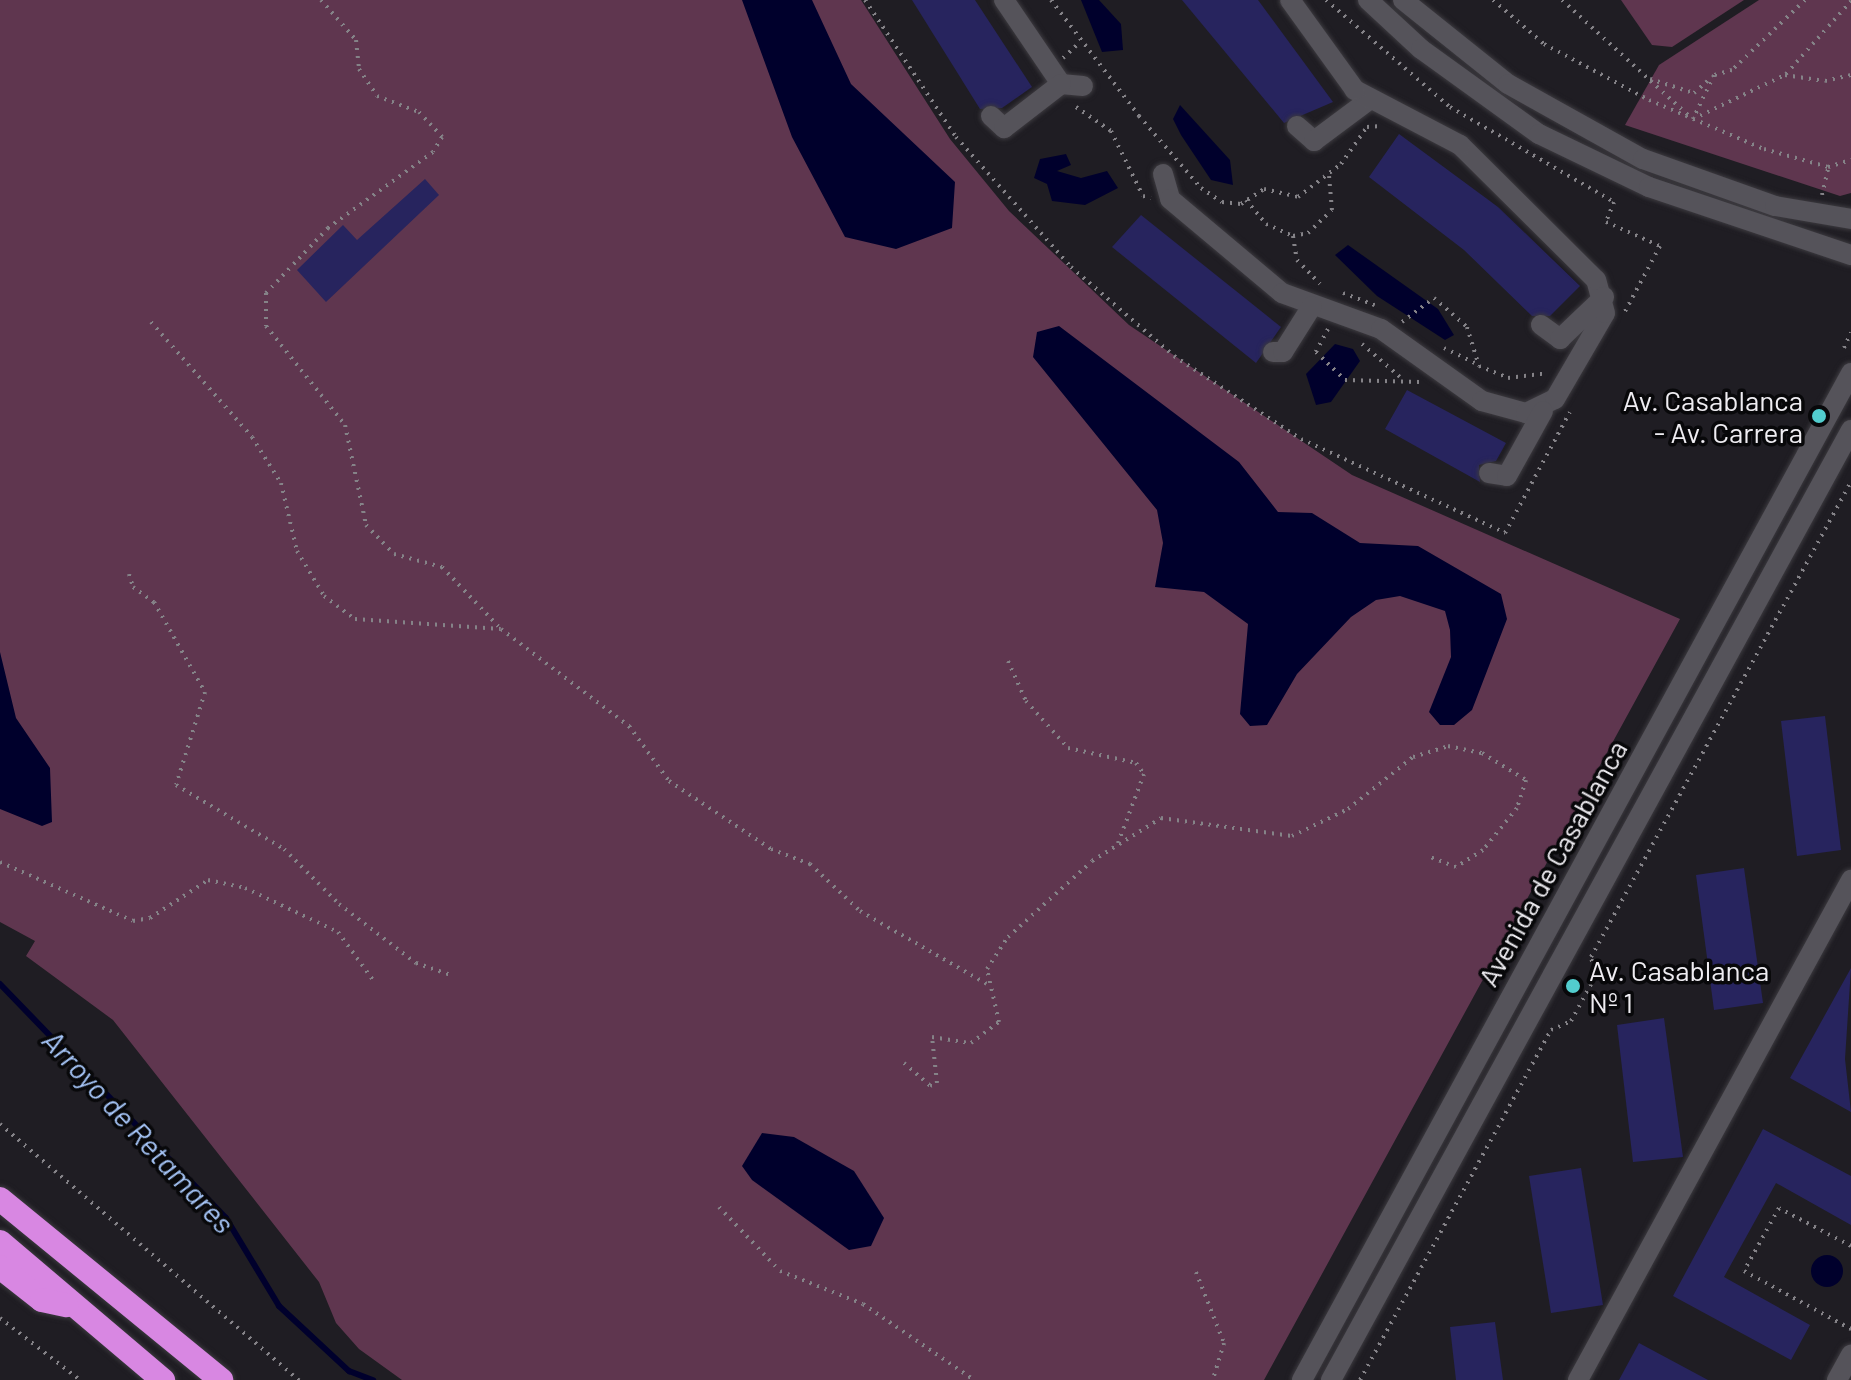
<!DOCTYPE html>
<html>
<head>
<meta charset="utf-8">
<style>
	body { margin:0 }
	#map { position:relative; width:1851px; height:1380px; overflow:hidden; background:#1f1d23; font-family:Barlow,sans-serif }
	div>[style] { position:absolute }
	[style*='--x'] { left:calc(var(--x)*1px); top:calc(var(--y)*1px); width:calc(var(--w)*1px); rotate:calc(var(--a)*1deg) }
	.green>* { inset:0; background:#5f364f }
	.water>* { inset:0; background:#00002c }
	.round { border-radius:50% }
	.stream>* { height:6px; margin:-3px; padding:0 3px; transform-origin:3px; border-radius:3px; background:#00002c }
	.building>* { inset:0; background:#27245e }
	.path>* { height:4px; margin-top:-2px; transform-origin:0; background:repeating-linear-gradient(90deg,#858388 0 2px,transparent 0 8px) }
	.roads { filter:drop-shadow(0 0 2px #3c3a3f) drop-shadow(0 0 2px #3c3a3f) }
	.minor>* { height:20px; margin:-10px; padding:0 10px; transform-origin:10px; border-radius:10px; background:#55535a }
	.highway>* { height:24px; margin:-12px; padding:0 12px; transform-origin:12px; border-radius:12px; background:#d887e2 }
	.dots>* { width:22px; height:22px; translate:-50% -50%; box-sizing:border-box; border:4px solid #08080a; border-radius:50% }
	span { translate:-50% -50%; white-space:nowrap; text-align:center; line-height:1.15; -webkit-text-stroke:7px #08080a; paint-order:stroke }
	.poi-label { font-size:28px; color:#efedf2 }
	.right { translate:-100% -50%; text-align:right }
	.left { translate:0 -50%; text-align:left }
	.street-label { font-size:28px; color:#efedf2 }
	.water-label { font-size:30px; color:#a5c4f6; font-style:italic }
</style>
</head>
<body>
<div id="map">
	<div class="green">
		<div style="clip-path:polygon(0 0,861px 0,950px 139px,1009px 211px,1129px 325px,1352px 475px,1680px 619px,1264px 1380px,402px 1380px,359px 1349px,336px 1323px,319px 1282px,113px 1020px,26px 956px,35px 941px,0 922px)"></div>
		<div style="clip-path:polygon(1621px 0,1744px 0,1672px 47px,1652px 45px)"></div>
		<div style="clip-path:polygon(1759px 0,1851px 0,1851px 193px,1840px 196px,1625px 125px,1659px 65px)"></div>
	</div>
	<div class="water">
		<div style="clip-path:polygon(742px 0,812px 0,851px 84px,955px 182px,952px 228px,896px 249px,845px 237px,792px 137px)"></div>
		<div style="clip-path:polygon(1081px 0,1099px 0,1121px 24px,1123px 50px,1102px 52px)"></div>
		<div style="clip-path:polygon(1180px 105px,1230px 160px,1233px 185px,1211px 180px,1181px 135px,1173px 119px)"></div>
		<div style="clip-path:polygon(1066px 154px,1071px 165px,1057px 171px,1081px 178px,1107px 171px,1118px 188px,1085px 205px,1052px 201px,1047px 184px,1034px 178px,1040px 159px)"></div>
		<div style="clip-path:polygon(1348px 245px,1438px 309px,1454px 335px,1445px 340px,1377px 296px,1335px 255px)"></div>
		<div style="clip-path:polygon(1059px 326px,1239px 462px,1278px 512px,1312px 513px,1360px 543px,1418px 546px,1501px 594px,1507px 619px,1472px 710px,1454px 725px,1440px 725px,1429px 712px,1451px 657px,1450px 630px,1445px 611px,1400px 596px,1376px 600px,1351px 617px,1297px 674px,1267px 725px,1250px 726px,1240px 714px,1248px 624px,1204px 592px,1155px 587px,1163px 543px,1157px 510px,1033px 357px,1037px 332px)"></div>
		<div style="clip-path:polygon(1335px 344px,1353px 349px,1360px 361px,1331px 402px,1316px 405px,1306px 374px)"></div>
		<div style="clip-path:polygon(0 652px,16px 718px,50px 768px,52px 822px,42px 826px,0 809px)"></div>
		<div style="clip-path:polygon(762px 1133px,794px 1137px,854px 1171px,884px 1218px,871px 1246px,849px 1250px,752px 1180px,742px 1166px)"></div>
		<div class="round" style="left:1811px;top:1255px;width:32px;height:32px"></div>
	</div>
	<div class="stream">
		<div style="--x:0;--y:984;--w:325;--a:46"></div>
		<div style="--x:226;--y:1218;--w:103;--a:58.9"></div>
		<div style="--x:279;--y:1306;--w:96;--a:42.9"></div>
		<div style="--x:349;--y:1371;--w:26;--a:21"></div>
	</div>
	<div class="building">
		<div style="clip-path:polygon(912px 0,975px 0,1032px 87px,1002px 108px,980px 109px)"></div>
		<div style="clip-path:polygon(1182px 0,1258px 0,1333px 102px,1284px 123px)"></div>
		<div style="clip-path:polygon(1399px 134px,1498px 207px,1580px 286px,1550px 316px,1532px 316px,1464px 250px,1369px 177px)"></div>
		<div style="clip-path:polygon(425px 179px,439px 195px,326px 302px,297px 270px,343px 225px,357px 240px)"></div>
		<div style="clip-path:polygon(1141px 215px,1281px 327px,1256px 363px,1112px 247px)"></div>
		<div style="clip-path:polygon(1407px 390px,1506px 443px,1496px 461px,1479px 465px,1480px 482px,1385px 429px)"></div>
		<div style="clip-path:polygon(1825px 716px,1841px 850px,1797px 856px,1781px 721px)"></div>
		<div style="clip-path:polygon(1744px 868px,1763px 1003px,1714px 1010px,1696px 875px)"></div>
		<div style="clip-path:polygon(1851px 968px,1845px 1059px,1851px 1112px,1790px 1078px)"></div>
		<div style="clip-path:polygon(1664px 1018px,1683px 1157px,1633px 1162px,1617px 1025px)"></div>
		<div style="clip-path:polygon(1763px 1129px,1851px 1176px,1851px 1225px,1776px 1183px,1724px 1277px,1810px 1325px,1791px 1360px,1673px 1296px)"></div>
		<div style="clip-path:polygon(1581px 1168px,1603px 1305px,1551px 1313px,1529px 1176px)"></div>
		<div style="clip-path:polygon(1495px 1322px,1503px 1380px,1456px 1380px,1450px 1327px)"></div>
		<div style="clip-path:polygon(1639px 1343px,1708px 1380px,1619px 1380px)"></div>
	</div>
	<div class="path">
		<div style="--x:321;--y:0;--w:53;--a:48.8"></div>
		<div style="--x:356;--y:40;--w:29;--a:84"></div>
		<div style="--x:359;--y:69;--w:32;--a:56"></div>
		<div style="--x:377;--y:96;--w:45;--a:20.9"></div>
		<div style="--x:419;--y:112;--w:34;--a:47"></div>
		<div style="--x:442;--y:137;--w:17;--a:121"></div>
		<div style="--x:433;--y:152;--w:130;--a:144.1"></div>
		<div style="--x:328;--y:228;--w:90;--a:133.6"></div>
		<div style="--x:266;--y:293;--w:33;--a:90"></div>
		<div style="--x:266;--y:326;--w:127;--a:51.4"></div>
		<div style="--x:345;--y:425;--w:102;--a:78.1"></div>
		<div style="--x:366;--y:525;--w:40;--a:46"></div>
		<div style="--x:394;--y:554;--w:50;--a:15.2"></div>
		<div style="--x:442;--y:567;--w:86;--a:46.4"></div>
		<div style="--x:501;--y:629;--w:161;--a:37.2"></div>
		<div style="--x:629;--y:726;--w:68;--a:54"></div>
		<div style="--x:669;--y:781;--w:123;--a:33.7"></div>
		<div style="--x:771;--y:849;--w:42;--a:21"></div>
		<div style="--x:810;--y:864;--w:69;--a:43.2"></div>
		<div style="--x:860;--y:911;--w:146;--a:29.9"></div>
		<div style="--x:865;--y:0;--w:164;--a:56.4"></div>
		<div style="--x:956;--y:137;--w:174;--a:48.5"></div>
		<div style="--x:1071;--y:267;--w:136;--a:40.8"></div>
		<div style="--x:1174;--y:356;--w:152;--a:33.2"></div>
		<div style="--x:1301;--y:439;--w:225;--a:24.7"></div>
		<div style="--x:1505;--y:533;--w:137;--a:-61.8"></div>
		<div style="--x:1051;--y:0;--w:146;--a:52.8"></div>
		<div style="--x:1139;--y:116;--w:95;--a:49.3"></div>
		<div style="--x:1201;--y:188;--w:25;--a:34"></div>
		<div style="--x:1222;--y:202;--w:19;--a:6"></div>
		<div style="--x:1241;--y:204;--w:27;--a:-33"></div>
		<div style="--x:1264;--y:189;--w:35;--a:13"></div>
		<div style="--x:1298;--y:197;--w:54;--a:-37.5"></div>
		<div style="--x:1341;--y:164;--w:45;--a:-54.9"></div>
		<div style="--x:1367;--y:127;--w:14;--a:-4"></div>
		<div style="--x:1326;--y:0;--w:164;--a:40.8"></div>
		<div style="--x:1450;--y:107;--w:190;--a:30.1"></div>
		<div style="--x:1614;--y:202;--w:22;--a:112"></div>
		<div style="--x:1606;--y:222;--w:59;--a:24"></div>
		<div style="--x:1660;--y:246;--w:76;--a:118.2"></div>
		<div style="--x:1493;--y:0;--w:67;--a:40.8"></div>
		<div style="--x:1544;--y:44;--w:119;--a:28.1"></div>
		<div style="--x:1649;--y:100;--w:125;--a:23.1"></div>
		<div style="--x:1764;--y:149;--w:66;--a:15.7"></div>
		<div style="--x:1828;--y:167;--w:24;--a:-17"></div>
		<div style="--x:1562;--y:0;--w:171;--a:42.4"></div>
		<div style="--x:1805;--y:0;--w:101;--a:136.2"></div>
		<div style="--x:1732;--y:70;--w:19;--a:164"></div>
		<div style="--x:1714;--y:75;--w:49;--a:115.5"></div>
		<div style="--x:1693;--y:119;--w:102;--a:-25.6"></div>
		<div style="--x:1785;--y:75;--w:40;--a:8.5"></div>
		<div style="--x:1825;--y:81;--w:27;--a:-13"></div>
		<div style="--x:1063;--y:58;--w:22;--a:-43"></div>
		<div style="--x:1786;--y:74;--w:98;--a:-48.3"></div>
		<div style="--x:1650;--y:79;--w:46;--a:17.7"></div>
		<div style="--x:1694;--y:93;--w:24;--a:-42"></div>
		<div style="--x:1076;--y:107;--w:42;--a:34.4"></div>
		<div style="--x:1111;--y:131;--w:72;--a:63.8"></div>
		<div style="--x:1143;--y:196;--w:8;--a:14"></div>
		<div style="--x:1822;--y:195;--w:28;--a:-77"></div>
		<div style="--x:1246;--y:200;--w:31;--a:50"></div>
		<div style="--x:1266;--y:224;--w:30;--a:24"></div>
		<div style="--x:1293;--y:236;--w:15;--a:-11"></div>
		<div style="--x:1308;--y:233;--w:33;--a:-44"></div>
		<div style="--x:1332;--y:210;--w:34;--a:-95"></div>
		<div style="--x:1293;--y:236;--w:24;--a:81"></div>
		<div style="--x:1297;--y:260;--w:33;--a:46"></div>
		<div style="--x:1343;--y:293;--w:34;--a:21"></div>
		<div style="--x:151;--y:322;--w:153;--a:48.7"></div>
		<div style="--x:252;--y:437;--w:54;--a:57.8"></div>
		<div style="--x:281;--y:483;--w:70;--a:76.8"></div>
		<div style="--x:297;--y:551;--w:52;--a:59"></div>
		<div style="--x:324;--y:596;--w:39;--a:37"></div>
		<div style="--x:355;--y:619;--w:146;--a:3.9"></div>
		<div style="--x:1402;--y:322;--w:40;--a:-37"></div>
		<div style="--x:1434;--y:298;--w:44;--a:41.3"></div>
		<div style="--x:1467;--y:327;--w:41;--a:72.9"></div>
		<div style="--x:1479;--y:366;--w:31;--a:22"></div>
		<div style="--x:1508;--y:378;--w:39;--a:-7"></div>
		<div style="--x:1328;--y:329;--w:26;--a:118"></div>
		<div style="--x:1316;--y:352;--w:40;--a:44"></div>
		<div style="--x:1345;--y:380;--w:75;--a:1.5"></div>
		<div style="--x:1362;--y:344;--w:50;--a:41"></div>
		<div style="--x:1444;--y:348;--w:34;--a:26"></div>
		<div style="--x:1844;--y:348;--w:17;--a:-66"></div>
		<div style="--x:129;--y:574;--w:14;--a:73"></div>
		<div style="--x:133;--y:587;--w:26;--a:36"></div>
		<div style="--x:154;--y:602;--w:103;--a:60.5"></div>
		<div style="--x:205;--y:692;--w:97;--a:107.3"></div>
		<div style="--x:176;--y:785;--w:126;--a:30.7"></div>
		<div style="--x:284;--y:849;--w:78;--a:45"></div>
		<div style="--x:339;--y:904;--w:97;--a:37.5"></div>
		<div style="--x:416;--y:963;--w:37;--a:19"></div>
		<div style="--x:1008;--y:661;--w:44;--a:65.8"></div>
		<div style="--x:1026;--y:701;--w:63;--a:48.2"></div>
		<div style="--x:1068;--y:748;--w:70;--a:12.4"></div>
		<div style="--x:1136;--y:763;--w:14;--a:54"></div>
		<div style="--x:1144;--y:774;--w:74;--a:110.6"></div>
		<div style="--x:0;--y:862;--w:145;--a:23.9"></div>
		<div style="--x:133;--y:921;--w:17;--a:-10"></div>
		<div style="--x:150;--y:918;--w:69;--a:-33.2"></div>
		<div style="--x:208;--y:880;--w:38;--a:12"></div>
		<div style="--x:245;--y:888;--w:103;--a:25.3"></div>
		<div style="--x:338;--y:932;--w:59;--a:53.9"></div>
		<div style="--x:904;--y:1063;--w:35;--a:41"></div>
		<div style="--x:930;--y:1086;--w:8;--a:-23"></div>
		<div style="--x:937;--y:1083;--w:46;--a:-96.2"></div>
		<div style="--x:932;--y:1037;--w:39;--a:9"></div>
		<div style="--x:971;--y:1043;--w:35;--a:-37"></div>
		<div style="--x:999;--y:1022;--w:54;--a:-102.8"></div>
		<div style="--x:987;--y:969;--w:38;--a:-57"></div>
		<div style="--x:1008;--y:937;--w:113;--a:-42.1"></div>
		<div style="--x:1092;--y:861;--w:81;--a:-31.9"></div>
		<div style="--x:1161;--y:818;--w:132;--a:7.8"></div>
		<div style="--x:1292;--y:836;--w:62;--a:-25.7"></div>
		<div style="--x:1348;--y:809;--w:83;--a:-38.7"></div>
		<div style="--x:1413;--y:757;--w:37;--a:-17"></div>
		<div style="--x:1448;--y:746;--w:35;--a:12"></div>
		<div style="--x:1482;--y:753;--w:52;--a:31.5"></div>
		<div style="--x:1526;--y:780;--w:29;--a:108"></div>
		<div style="--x:1517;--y:808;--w:54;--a:129"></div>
		<div style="--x:1483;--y:850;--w:32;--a:148"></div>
		<div style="--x:1456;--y:867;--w:28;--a:-159"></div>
		<div style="--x:0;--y:1124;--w:394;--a:40.6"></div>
		<div style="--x:719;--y:1207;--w:88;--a:46.4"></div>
		<div style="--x:780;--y:1271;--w:89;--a:21.7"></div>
		<div style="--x:863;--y:1304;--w:135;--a:34.4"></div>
		<div style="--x:1851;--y:1246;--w:81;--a:-152.2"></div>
		<div style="--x:1779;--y:1208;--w:72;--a:119.1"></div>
		<div style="--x:1744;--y:1271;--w:122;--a:28.5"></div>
		<div style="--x:1196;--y:1272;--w:76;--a:68.5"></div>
		<div style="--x:1224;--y:1343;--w:39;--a:107"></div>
		<div style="--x:0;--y:1318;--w:101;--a:37.8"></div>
		<div style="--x:1360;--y:1380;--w:399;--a:-61.4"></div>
		<div style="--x:1551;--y:1030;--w:22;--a:-24"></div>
		<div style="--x:1571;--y:1021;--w:50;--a:-61.4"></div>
		<div style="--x:1595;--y:977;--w:20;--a:-101"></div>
		<div style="--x:1591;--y:957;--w:542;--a:-61.31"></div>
	</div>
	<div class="roads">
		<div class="minor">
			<div style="--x:1004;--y:0;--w:102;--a:55.8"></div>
			<div style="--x:1061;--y:84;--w:22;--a:5"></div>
			<div style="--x:1368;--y:0;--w:72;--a:42.8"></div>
			<div style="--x:1421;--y:49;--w:145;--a:35.8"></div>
			<div style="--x:1539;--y:134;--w:122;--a:25.7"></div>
			<div style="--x:1649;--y:187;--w:213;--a:18.6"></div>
			<div style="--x:1403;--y:0;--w:134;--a:38.7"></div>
			<div style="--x:1508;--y:84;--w:154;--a:29.1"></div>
			<div style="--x:1643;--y:159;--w:140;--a:19.6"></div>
			<div style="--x:1775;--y:206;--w:77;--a:9.7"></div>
			<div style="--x:991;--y:116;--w:18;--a:43"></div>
			<div style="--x:1004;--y:128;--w:72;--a:-37.7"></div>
			<div style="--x:1297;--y:126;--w:23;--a:41"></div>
			<div style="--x:1314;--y:141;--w:69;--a:-36.7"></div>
			<div style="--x:1163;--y:174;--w:26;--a:74"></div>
			<div style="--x:1170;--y:199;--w:146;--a:40"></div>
			<div style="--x:1282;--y:293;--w:105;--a:20"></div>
			<div style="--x:1381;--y:329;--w:124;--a:35.5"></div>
			<div style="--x:1482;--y:401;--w:46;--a:15.3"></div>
			<div style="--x:1526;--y:413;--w:32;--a:-26"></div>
			<div style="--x:1555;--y:399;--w:99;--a:-59.8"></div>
			<div style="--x:1605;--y:313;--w:34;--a:-105"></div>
			<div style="--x:1596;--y:280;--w:192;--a:-135.2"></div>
			<div style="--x:1460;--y:145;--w:119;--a:-152.4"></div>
			<div style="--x:1355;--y:90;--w:111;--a:-125.8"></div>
			<div style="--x:1541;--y:325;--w:24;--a:36"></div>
			<div style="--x:1560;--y:339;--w:61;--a:-43.7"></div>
			<div style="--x:1273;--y:352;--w:10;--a:0"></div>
			<div style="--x:1283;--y:352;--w:54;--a:-57.8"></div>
			<div style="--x:1489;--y:473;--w:18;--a:9"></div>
			<div style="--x:1507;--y:476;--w:74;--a:-61"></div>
			<div style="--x:1302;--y:1380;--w:1147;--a:-61.4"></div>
			<div style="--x:1331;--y:1380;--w:1083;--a:-61.31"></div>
			<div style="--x:1578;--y:1380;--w:570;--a:-61.37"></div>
			<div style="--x:1837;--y:1380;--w:29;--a:-61"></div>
		</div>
		<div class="highway">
			<div style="--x:0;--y:1199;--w:286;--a:39.3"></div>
			<div style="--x:0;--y:1242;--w:214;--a:40.3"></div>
			<div style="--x:0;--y:1267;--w:53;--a:38.2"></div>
			<div style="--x:42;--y:1300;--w:25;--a:12"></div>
		</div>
	</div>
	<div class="dots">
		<div style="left:1819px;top:416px;background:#52cdce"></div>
		<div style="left:1573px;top:986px;background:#52cdce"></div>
	</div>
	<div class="poi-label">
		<span class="right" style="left:1803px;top:416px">Av. Casablanca<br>- Av. Carrera</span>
		<span class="left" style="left:1589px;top:986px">Av. Casablanca<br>Nº 1</span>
	</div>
	<div class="street-label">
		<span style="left:1552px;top:863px;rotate:-61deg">Avenida de Casablanca</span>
	</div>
	<div class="water-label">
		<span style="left:139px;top:1131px;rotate:47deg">Arroyo de Retamares</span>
	</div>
</div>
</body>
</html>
